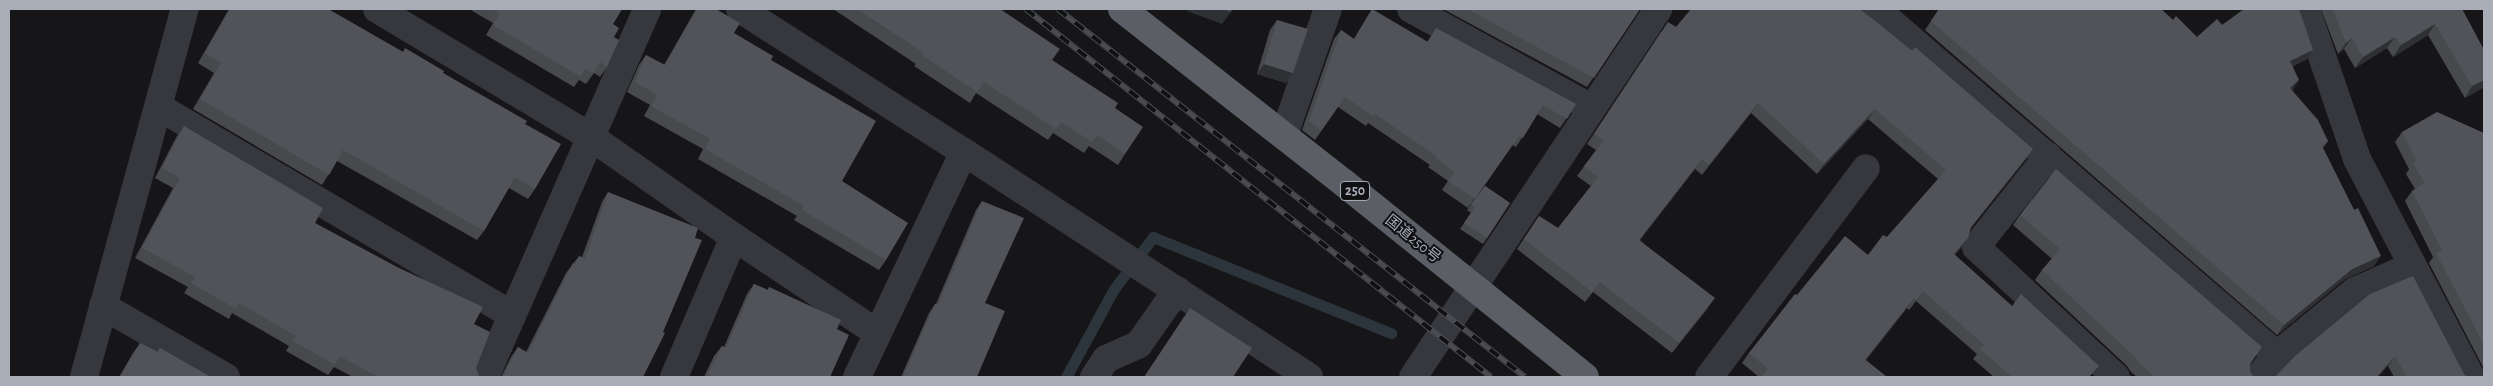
<!DOCTYPE html>
<html>
<head>
<meta charset="utf-8">
<style>
	body { margin:0 }
	#map { position:relative; width:2493px; height:386px; overflow:hidden; background:#161618; font-family:"Alegreya Sans","Noto Sans JP",sans-serif }
	div>[style] { position:absolute }
	[style*='--x'] { left:calc(var(--x)*1px); top:calc(var(--y)*1px); width:calc(var(--w)*1px); rotate:calc(var(--a)*1deg) }
	.stream>* { height:11px; margin:-5.5px; padding:0 5.5px; transform-origin:5.5px; border-radius:5.5px; background:#2c353c }
	.pedestrian>* { height:28px; margin:-14px; padding:0 14px; transform-origin:14px; border-radius:14px; background:#37383d }
	.minor>* { height:28px; margin:-14px; padding:0 14px; transform-origin:14px; border-radius:14px; background:#37383d }
	.trunk>* { height:28px; margin:-14px; padding:0 14px; transform-origin:14px; border-radius:14px; background:#5b5e65 }
	.rail>* { height:5.5px; margin-top:-2.75px; transform-origin:0; background:repeating-linear-gradient(90deg,#111113 0 11px,#4a4c52 0 22px); box-sizing:border-box; border-block:1px solid #4a4c52 }
	.wall>* { inset:0; background:#47494d }
	.shaded-wall>* { inset:0; background:#2f3033 }
	.building>* { inset:0; background:#525359 }
	span { translate:-50% -50%; white-space:nowrap; text-align:center; line-height:1.15; -webkit-text-stroke:4px #111113; paint-order:stroke }
	.shield-label span { padding:1px 4px; background:#111113; border:1px solid; border-radius:4px; -webkit-text-stroke-width:0 }
	.shield-label { font-size:14px; color:#a8adb8; font-weight:700 }
	.street-label { font-size:15px; color:#a8adb8 }
	.frame { position:absolute; inset:0; border:10px solid #a8adb8; pointer-events:none }
</style>
</head>
<body>
<div id="map">
	<div class="stream">
		<div style="--x:1066;--y:377;--w:100;--a:-61.4"></div>
		<div style="--x:1114;--y:289;--w:65;--a:-53.1"></div>
		<div style="--x:1153;--y:237;--w:257;--a:22"></div>
	</div>
	<div class="pedestrian">
		<div style="--x:1094;--y:377;--w:22;--a:-56"></div>
		<div style="--x:1106;--y:359;--w:36;--a:-24"></div>
		<div style="--x:1139;--y:344;--w:66;--a:-54.9"></div>
	</div>
	<div class="minor">
		<div style="--x:377;--y:9;--w:249;--a:30.9"></div>
		<div style="--x:591;--y:137;--w:174;--a:35"></div>
		<div style="--x:734;--y:237;--w:171;--a:33.8"></div>
		<div style="--x:740;--y:9;--w:266;--a:32.6"></div>
		<div style="--x:964;--y:152;--w:412;--a:33.1"></div>
		<div style="--x:1411;--y:9;--w:206;--a:28.7"></div>
		<div style="--x:1876;--y:9;--w:530;--a:40.79"></div>
		<div style="--x:2277;--y:355;--w:101;--a:-39.4"></div>
		<div style="--x:2355;--y:291;--w:62;--a:-23.7"></div>
		<div style="--x:2306;--y:9;--w:158;--a:71.2"></div>
		<div style="--x:2357;--y:159;--w:246;--a:62.4"></div>
		<div style="--x:159;--y:107;--w:410;--a:30.5"></div>
		<div style="--x:1284;--y:135;--w:133;--a:-70.8"></div>
		<div style="--x:2048;--y:156;--w:116;--a:128.4"></div>
		<div style="--x:1976;--y:247;--w:191;--a:42.9"></div>
		<div style="--x:103;--y:306;--w:142;--a:30"></div>
		<div style="--x:84;--y:377;--w:382;--a:-74.7"></div>
		<div style="--x:485;--y:377;--w:402;--a:-66.2"></div>
		<div style="--x:674;--y:377;--w:152;--a:-66.8"></div>
		<div style="--x:857;--y:377;--w:249;--a:-64.6"></div>
		<div style="--x:1413;--y:377;--w:442;--a:-56.3"></div>
		<div style="--x:1709;--y:377;--w:261;--a:-53.1"></div>
		<div style="--x:2258;--y:377;--w:29;--a:-49"></div>
	</div>
	<div class="trunk">
		<div style="--x:1122;--y:9;--w:282;--a:38.1"></div>
		<div style="--x:1344;--y:183;--w:309;--a:38.8"></div>
	</div>
	<div class="rail">
		<div style="--x:1026;--y:9;--w:593;--a:38.36"></div>
		<div style="--x:1058;--y:9;--w:595;--a:38.24"></div>
	</div>
	<div class="wall">
		<div style="clip-path:polygon(229px 9px,328px 9px,403px 52px,443px 73px,525px 124px,535px 189px,528px 199px,509px 188px,484px 231px,477px 240px,337px 161px,322px 185px,193px 109px,214px 73px,198px 63px)"></div>
		<div style="clip-path:polygon(469px 9px,622px 9px,613px 24px,614px 37px,607px 67px,600px 77px,594px 73px,586px 84px,579px 80px,574px 87px,486px 35px,493px 23px)"></div>
		<div style="clip-path:polygon(696px 9px,716px 9px,734px 33px,771px 60px,842px 181px,886px 260px,879px 270px,794px 220px,797px 216px,698px 159px,703px 149px,644px 116px,650px 105px,627px 92px,639px 65px,646px 55px,664px 65px)"></div>
		<div style="clip-path:polygon(833px 9px,1000px 9px,1052px 60px,1115px 108px,1125px 154px,1118px 165px,1089px 146px,1084px 153px,1053px 133px,1048px 140px,976px 93px,970px 103px,914px 66px,916px 64px)"></div>
		<div style="clip-path:polygon(1372px 9px,1427px 42px,1436px 28px,1576px 104px,1560px 128px,1537px 114px,1516px 147px,1512px 145px,1468px 208px,1442px 190px,1448px 181px,1428px 167px,1430px 165px,1368px 123px,1366px 126px,1338px 107px,1315px 140px,1302px 130px,1334px 39px,1341px 30px,1354px 39px)"></div>
		<div style="clip-path:polygon(1446px 9px,1640px 9px,1587px 87px,1445px 10px)"></div>
		<div style="clip-path:polygon(1939px 9px,2161px 9px,2173px 20px,2197px 37px,2222px 25px,2307px 59px,2293px 66px,2292px 90px,2328px 141px,2323px 148px,2354px 210px,2374px 266px,2345px 279px,2277px 335px,1925px 30px)"></div>
		<div style="clip-path:polygon(2321px 9px,2462px 9px,2484px 50px,2484px 87px,2465px 98px,2428px 35px,2393px 57px,2387px 48px,2355px 68px,2344px 49px,2338px 54px)"></div>
		<div style="clip-path:polygon(1872px 18px,2033px 149px,2026px 159px,1970px 229px,1968px 238px,1955px 255px,2091px 377px,1994px 377px,1973px 359px,1977px 354px,1916px 301px,1909px 310px,1907px 308px,1866px 360px,1887px 377px,1759px 377px,1742px 363px,1749px 353px,1797px 295px,1868px 255px,1887px 237px,1938px 179px,1868px 119px,1817px 174px,1751px 113px,1702px 175px,1695px 169px,1640px 240px,1708px 308px,1672px 353px,1593px 292px,1585px 302px,1517px 249px,1539px 216px,1558px 228px,1591px 186px,1577px 176px,1596px 150px,1587px 144px,1661px 32px,1676px 27px)"></div>
		<div style="clip-path:polygon(1277px 20px,1293px 73px,1286px 83px,1257px 74px,1270px 30px)"></div>
		<div style="clip-path:polygon(184px 126px,315px 223px,474px 324px,476px 368px,479px 376px,481px 377px,353px 377px,334px 367px,328px 375px,286px 351px,289px 346px,232px 313px,229px 319px,184px 293px,188px 287px,135px 258px,173px 188px,155px 178px,177px 136px)"></div>
		<div style="clip-path:polygon(2402px 132px,2484px 133px,2484px 369px,2429px 263px,2433px 257px,2405px 201px,2412px 191px,2415px 189px,2406px 174px,2409px 169px,2395px 142px)"></div>
		<div style="clip-path:polygon(1485px 186px,1510px 203px,1483px 244px,1460px 229px,1471px 213px,1467px 210px)"></div>
		<div style="clip-path:polygon(608px 192px,643px 377px,501px 377px,511px 357px,518px 347px,526px 352px,566px 273px,579px 256px,582px 257px,602px 202px)"></div>
		<div style="clip-path:polygon(982px 201px,985px 303px,977px 377px,901px 377px,929px 313px,935px 304px,936px 304px,976px 210px)"></div>
		<div style="clip-path:polygon(2020px 215px,2250px 364px,2250px 372px,2254px 377px,2137px 377px,2131px 372px,2127px 366px,2035px 280px,2042px 270px,2052px 259px,2013px 225px)"></div>
		<div style="clip-path:polygon(754px 284px,768px 290px,769px 287px,837px 329px,830px 377px,704px 377px,714px 356px,722px 346px,724px 347px,747px 294px)"></div>
		<div style="clip-path:polygon(2370px 294px,2464px 374px,2467px 377px,2394px 377px,2388px 366px)"></div>
		<div style="clip-path:polygon(140px 343px,157px 352px,160px 348px,211px 377px,119px 377px,133px 353px)"></div>
	</div>
	<div class="shaded-wall">
		<div style="clip-path:polygon(1188px 9px,1222px 9px,1231px 12px,1222px 24px,1187px 11px)"></div>
		<div style="clip-path:polygon(2435px 24px,2428px 35px,2393px 57px,2401px 45px)"></div>
		<div style="clip-path:polygon(2395px 37px,2387px 48px,2355px 68px,2363px 57px)"></div>
		<div style="clip-path:polygon(2352px 38px,2344px 49px,2338px 54px,2346px 43px)"></div>
		<div style="clip-path:polygon(2313px 50px,2307px 59px,2284px 71px,2290px 61px)"></div>
		<div style="clip-path:polygon(1264px 64px,1293px 73px,1286px 83px,1257px 74px)"></div>
		<div style="clip-path:polygon(2299px 80px,2293px 90px,2283px 97px,2290px 88px)"></div>
		<div style="clip-path:polygon(2484px 80px,2484px 87px,2465px 98px,2472px 86px)"></div>
		<div style="clip-path:polygon(1758px 103px,1751px 113px,1702px 175px,1709px 165px)"></div>
		<div style="clip-path:polygon(1875px 109px,1868px 119px,1817px 174px,1824px 164px)"></div>
		<div style="clip-path:polygon(2033px 149px,2026px 159px,1964px 237px,1971px 227px)"></div>
		<div style="clip-path:polygon(1702px 159px,1695px 169px,1632px 250px,1639px 240px)"></div>
		<div style="clip-path:polygon(1968px 238px,1961px 248px,1947px 264px,1954px 254px)"></div>
		<div style="clip-path:polygon(2381px 256px,2374px 266px,2345px 279px,2277px 335px,2284px 325px,2352px 269px)"></div>
		<div style="clip-path:polygon(1715px 298px,1708px 308px,1672px 353px,1679px 343px)"></div>
		<div style="clip-path:polygon(1914px 298px,1907px 308px,1858px 370px,1865px 360px)"></div>
		<div style="clip-path:polygon(2395px 356px,2388px 366px,2378px 377px,2377px 377px)"></div>
	</div>
	<div class="building">
		<div style="clip-path:polygon(230px 9px,328px 9px,403px 52px,405px 48px,444px 71px,443px 73px,527px 121px,525px 124px,561px 144px,535px 189px,515px 177px,484px 231px,343px 150px,329px 175px,200px 99px,221px 63px,205px 53px)"></div>
		<div style="clip-path:polygon(493px 9px,622px 9px,613px 24px,619px 28px,614px 37px,619px 40px,607px 67px,600px 62px,593px 74px,585px 69px,581px 77px,493px 25px,500px 13px)"></div>
		<div style="clip-path:polygon(697px 9px,716px 9px,740px 23px,734px 33px,773px 56px,771px 60px,876px 121px,842px 181px,908px 223px,886px 260px,802px 210px,804px 206px,705px 149px,710px 139px,651px 106px,657px 95px,635px 82px,646px 55px,665px 65px)"></div>
		<div style="clip-path:polygon(857px 9px,1000px 9px,1060px 49px,1052px 60px,1118px 103px,1115px 108px,1143px 127px,1125px 154px,1097px 135px,1092px 142px,1061px 122px,1056px 129px,984px 82px,977px 92px,922px 55px,924px 53px)"></div>
		<div style="clip-path:polygon(1222px 9px,1232px 9px,1231px 12px)"></div>
		<div style="clip-path:polygon(1372px 9px,1428px 42px,1436px 28px,1576px 104px,1567px 119px,1543px 105px,1523px 138px,1519px 136px,1475px 199px,1448px 181px,1455px 172px,1435px 158px,1436px 156px,1375px 114px,1373px 116px,1345px 97px,1321px 131px,1309px 121px,1341px 30px,1354px 39px)"></div>
		<div style="clip-path:polygon(1467px 9px,1640px 9px,1594px 78px)"></div>
		<div style="clip-path:polygon(1691px 9px,1860px 9px,1912px 51px,1915px 47px,2033px 149px,1971px 227px,1968px 238px,1954px 254px,2012px 306px,2021px 294px,2099px 366px,2089px 377px,2012px 377px,1980px 349px,1984px 345px,1923px 291px,1916px 300px,1914px 298px,1865px 360px,1887px 377px,1761px 377px,1768px 369px,1749px 353px,1795px 294px,1797px 295px,1845px 236px,1868px 255px,1883px 235px,1887px 237px,1946px 170px,1875px 109px,1824px 164px,1758px 103px,1709px 165px,1702px 159px,1639px 240px,1715px 298px,1679px 343px,1600px 282px,1592px 292px,1524px 239px,1539px 216px,1558px 228px,1598px 177px,1584px 166px,1604px 141px,1594px 134px,1668px 22px,1676px 27px)"></div>
		<div style="clip-path:polygon(1939px 9px,2161px 9px,2173px 20px,2176px 16px,2197px 37px,2217px 19px,2222px 25px,2244px 9px,2299px 9px,2313px 50px,2290px 61px,2299px 80px,2290px 88px,2318px 120px,2328px 141px,2322px 146px,2354px 210px,2358px 208px,2381px 256px,2352px 269px,2284px 325px,1931px 21px)"></div>
		<div style="clip-path:polygon(2333px 9px,2462px 9px,2484px 50px,2484px 80px,2472px 86px,2435px 24px,2401px 45px,2395px 37px,2363px 57px,2352px 38px,2346px 43px)"></div>
		<div style="clip-path:polygon(1277px 20px,1308px 29px,1293px 73px,1264px 64px)"></div>
		<div style="clip-path:polygon(2437px 112px,2484px 133px,2484px 345px,2436px 253px,2442px 250px,2412px 191px,2425px 183px,2413px 164px,2416px 160px,2402px 132px)"></div>
		<div style="clip-path:polygon(184px 126px,323px 208px,315px 223px,399px 268px,483px 307px,474px 324px,490px 332px,476px 368px,479px 376px,481px 377px,378px 377px,340px 356px,335px 365px,293px 341px,296px 336px,239px 303px,236px 309px,191px 283px,195px 277px,142px 248px,180px 178px,162px 168px)"></div>
		<div style="clip-path:polygon(2056px 169px,2262px 347px,2250px 364px,2250px 372px,2254px 377px,2155px 377px,2138px 362px,2134px 356px,2042px 270px,2060px 249px,2020px 215px)"></div>
		<div style="clip-path:polygon(1485px 186px,1510px 203px,1487px 238px,1464px 223px,1475px 207px,1471px 204px)"></div>
		<div style="clip-path:polygon(608px 192px,698px 228px,695px 238px,702px 240px,663px 332px,665px 333px,643px 377px,503px 377px,518px 347px,528px 353px,573px 263px,575px 264px,579px 256px,585px 259px)"></div>
		<div style="clip-path:polygon(982px 201px,1024px 218px,985px 303px,1005px 311px,977px 377px,903px 377px,935px 304px,938px 305px)"></div>
		<div style="clip-path:polygon(2413px 276px,2464px 374px,2467px 377px,2407px 377px,2395px 356px,2377px 377px,2275px 377px,2295px 356px,2370px 294px)"></div>
		<div style="clip-path:polygon(754px 284px,768px 290px,769px 287px,841px 320px,837px 329px,849px 335px,830px 377px,714px 377px,708px 374px,722px 346px,726px 348px)"></div>
		<div style="clip-path:polygon(1190px 308px,1252px 348px,1233px 377px,1144px 377px)"></div>
		<div style="clip-path:polygon(140px 343px,158px 352px,160px 348px,211px 377px,120px 377px)"></div>
	</div>
	<div class="shield-label">
		<span style="left:1355px;top:191px">250</span>
	</div>
	<div class="street-label">
		<span style="left:1413px;top:239px;rotate:39deg">国道250号</span>
	</div>
	<div class="frame"></div>
</div>
</body>
</html>
